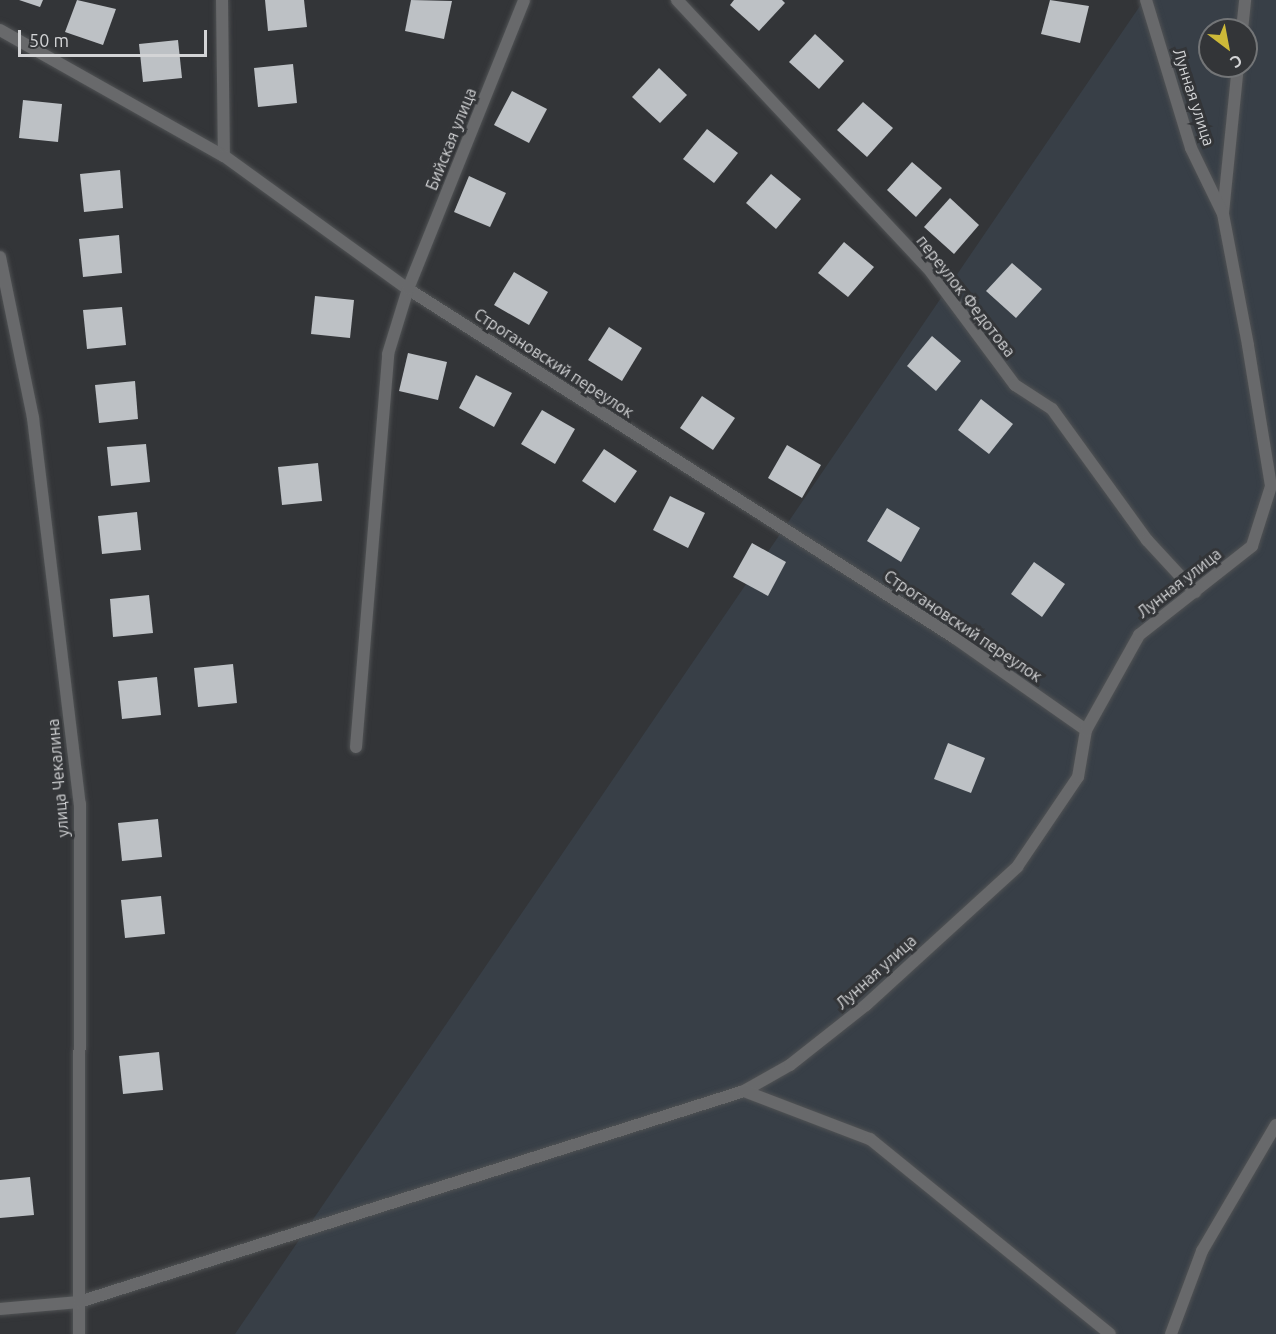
<!DOCTYPE html>
<html>
<head>
<meta charset="utf-8">
<style>
	body { margin:0 }
	#map { position:relative; width:1276px; height:1334px; overflow:hidden; background:#333538; font-family:Ubuntu,sans-serif }
	div>[style] { position:absolute }
	[style*='--x'] { left:calc(var(--x)*1px); top:calc(var(--y)*1px); width:calc(var(--w)*1px); rotate:calc(var(--a)*1deg) }
	.built>* { inset:0; background:#383f47 }
	.building>* { inset:0; background:#bdc1c5 }
	.roads { filter:drop-shadow(0 0 2px #505254) drop-shadow(0 0 2px #505254) }
	.minor>* { height:12px; margin:-6px; padding:0 6px; transform-origin:6px; border-radius:6px; background:#68696b }
	span { translate:-50% -50%; white-space:nowrap; text-align:center; line-height:1.15; -webkit-text-stroke:6px #333538; paint-order:stroke }
	.street-label { font-size:16px; color:#d3d4d6 }
	.north { position:absolute; left:1198px; top:18px; width:60px; height:60px; box-sizing:border-box; background:#333538; border:2px solid #737577; border-radius:50%; rotate:148deg; font-size:16px; font-weight:700; line-height:24px; text-align:center; color:#d3d4d6 }
	.north::after { content:''; display:block; margin:auto; width:21px; height:27px; background:#cdb938; clip-path:polygon(50% 0,100% 100%,50% 72%,0 100%) }
	.scale { position:absolute; left:18px; top:30px; width:189px; height:27px; box-sizing:border-box; border:3px solid #d3d4d6; border-top:0; padding-left:8px; font-size:18px; line-height:21px; white-space:nowrap; color:#d3d4d6; -webkit-text-stroke:4px #333538; paint-order:stroke }
</style>
</head>
<body>
<div id="map">
	<div class="built">
		<div style="clip-path:polygon(evenodd,1144px 0,1276px 0,1276px 1334px,235px 1334px,1144px 0,1210px 30px,1246px 30px,1246px 66px,1210px 66px,1210px 30px)"></div>
	</div>
	<div class="building">
		<div style="clip-path:polygon(19px 0,43px 0,40px 7px)"></div>
		<div style="clip-path:polygon(77px 0,116px 9px,103px 45px,65px 32px)"></div>
		<div style="clip-path:polygon(265px 0,304px 0,307px 27px,268px 31px)"></div>
		<div style="clip-path:polygon(411px 0,452px 1px,444px 39px,405px 31px)"></div>
		<div style="clip-path:polygon(734px 0,782px 0,785px 3px,759px 31px,730px 5px)"></div>
		<div style="clip-path:polygon(1050px 0,1089px 6px,1080px 43px,1041px 34px)"></div>
		<div style="clip-path:polygon(815px 34px,844px 61px,819px 89px,789px 62px)"></div>
		<div style="clip-path:polygon(178px 40px,182px 78px,143px 82px,139px 44px)"></div>
		<div style="clip-path:polygon(293px 64px,297px 103px,258px 107px,254px 68px)"></div>
		<div style="clip-path:polygon(659px 68px,687px 95px,660px 123px,632px 97px)"></div>
		<div style="clip-path:polygon(512px 91px,547px 109px,529px 143px,494px 125px)"></div>
		<div style="clip-path:polygon(23px 100px,62px 104px,58px 142px,19px 138px)"></div>
		<div style="clip-path:polygon(863px 102px,893px 128px,867px 157px,837px 130px)"></div>
		<div style="clip-path:polygon(707px 129px,738px 153px,714px 183px,683px 159px)"></div>
		<div style="clip-path:polygon(912px 162px,942px 188px,916px 217px,887px 190px)"></div>
		<div style="clip-path:polygon(120px 170px,123px 208px,84px 212px,80px 174px)"></div>
		<div style="clip-path:polygon(771px 174px,801px 199px,776px 229px,746px 203px)"></div>
		<div style="clip-path:polygon(469px 176px,506px 193px,490px 227px,454px 212px)"></div>
		<div style="clip-path:polygon(950px 198px,979px 225px,954px 254px,924px 227px)"></div>
		<div style="clip-path:polygon(119px 235px,122px 273px,83px 277px,79px 239px)"></div>
		<div style="clip-path:polygon(844px 242px,874px 267px,848px 297px,818px 273px)"></div>
		<div style="clip-path:polygon(1012px 263px,1042px 289px,1016px 318px,986px 291px)"></div>
		<div style="clip-path:polygon(514px 272px,548px 292px,529px 325px,494px 305px)"></div>
		<div style="clip-path:polygon(315px 296px,354px 300px,350px 338px,311px 334px)"></div>
		<div style="clip-path:polygon(122px 307px,126px 345px,87px 349px,83px 310px)"></div>
		<div style="clip-path:polygon(609px 327px,642px 348px,622px 381px,588px 360px)"></div>
		<div style="clip-path:polygon(932px 336px,961px 361px,936px 391px,907px 366px)"></div>
		<div style="clip-path:polygon(408px 353px,447px 362px,438px 400px,399px 391px)"></div>
		<div style="clip-path:polygon(476px 375px,512px 393px,494px 427px,459px 408px)"></div>
		<div style="clip-path:polygon(135px 381px,138px 419px,99px 423px,95px 385px)"></div>
		<div style="clip-path:polygon(702px 396px,735px 418px,713px 450px,680px 428px)"></div>
		<div style="clip-path:polygon(981px 399px,1013px 424px,989px 454px,958px 430px)"></div>
		<div style="clip-path:polygon(542px 410px,575px 429px,555px 464px,521px 444px)"></div>
		<div style="clip-path:polygon(146px 444px,150px 482px,111px 486px,107px 447px)"></div>
		<div style="clip-path:polygon(787px 445px,821px 465px,802px 498px,768px 478px)"></div>
		<div style="clip-path:polygon(604px 449px,637px 471px,615px 503px,582px 481px)"></div>
		<div style="clip-path:polygon(318px 463px,322px 501px,282px 505px,278px 467px)"></div>
		<div style="clip-path:polygon(670px 496px,705px 513px,688px 548px,653px 530px)"></div>
		<div style="clip-path:polygon(887px 508px,920px 528px,901px 562px,867px 541px)"></div>
		<div style="clip-path:polygon(137px 512px,141px 550px,102px 554px,98px 516px)"></div>
		<div style="clip-path:polygon(752px 543px,786px 562px,768px 596px,733px 577px)"></div>
		<div style="clip-path:polygon(1034px 562px,1065px 584px,1042px 617px,1011px 594px)"></div>
		<div style="clip-path:polygon(149px 595px,153px 633px,113px 637px,110px 599px)"></div>
		<div style="clip-path:polygon(233px 664px,237px 703px,198px 707px,194px 668px)"></div>
		<div style="clip-path:polygon(157px 677px,161px 715px,122px 719px,118px 681px)"></div>
		<div style="clip-path:polygon(948px 743px,985px 758px,971px 793px,934px 779px)"></div>
		<div style="clip-path:polygon(158px 819px,162px 857px,122px 861px,118px 823px)"></div>
		<div style="clip-path:polygon(161px 896px,165px 934px,125px 938px,121px 900px)"></div>
		<div style="clip-path:polygon(159px 1052px,163px 1090px,123px 1094px,119px 1056px)"></div>
		<div style="clip-path:polygon(30px 1177px,34px 1215px,0 1218px,0 1180px)"></div>
	</div>
	<div class="roads">
		<div class="minor">
			<div style="--x:222;--y:0;--w:156;--a:89.3"></div>
			<div style="--x:677;--y:0;--w:367;--a:46.9"></div>
			<div style="--x:928;--y:268;--w:146;--a:53.4"></div>
			<div style="--x:1015;--y:385;--w:44;--a:33"></div>
			<div style="--x:1052;--y:409;--w:162;--a:54.1"></div>
			<div style="--x:1147;--y:540;--w:71;--a:47.3"></div>
			<div style="--x:0;--y:30;--w:257;--a:29.4"></div>
			<div style="--x:224;--y:156;--w:227;--a:35.9"></div>
			<div style="--x:408;--y:289;--w:649;--a:32.54"></div>
			<div style="--x:955;--y:638;--w:160;--a:35.1"></div>
			<div style="--x:1242;--y:30;--w:30;--a:-84"></div>
			<div style="--x:1223;--y:213;--w:148;--a:-84.2"></div>
			<div style="--x:0;--y:257;--w:164;--a:78.4"></div>
			<div style="--x:33;--y:418;--w:389;--a:83.1"></div>
			<div style="--x:80;--y:804;--w:530;--a:90.11"></div>
			<div style="--x:356;--y:747;--w:394;--a:-85.3"></div>
			<div style="--x:388;--y:354;--w:68;--a:-72.9"></div>
			<div style="--x:408;--y:289;--w:311;--a:-68.1"></div>
			<div style="--x:744;--y:1091;--w:53;--a:-29.5"></div>
			<div style="--x:790;--y:1065;--w:97;--a:-38.3"></div>
			<div style="--x:866;--y:1005;--w:205;--a:-42.4"></div>
			<div style="--x:1017;--y:867;--w:109;--a:-55.9"></div>
			<div style="--x:1078;--y:777;--w:48;--a:-80.3"></div>
			<div style="--x:1086;--y:730;--w:109;--a:-60.8"></div>
			<div style="--x:1139;--y:635;--w:144;--a:-38.2"></div>
			<div style="--x:1252;--y:546;--w:63;--a:-72.4"></div>
			<div style="--x:1271;--y:486;--w:143;--a:-99.3"></div>
			<div style="--x:1248;--y:345;--w:133;--a:-100.8"></div>
			<div style="--x:1223;--y:214;--w:73;--a:-115.9"></div>
			<div style="--x:1191;--y:148;--w:155;--a:-106.9"></div>
			<div style="--x:0;--y:1309;--w:79;--a:-5.1"></div>
			<div style="--x:79;--y:1302;--w:698;--a:-17.6"></div>
			<div style="--x:744;--y:1091;--w:135;--a:20.9"></div>
			<div style="--x:870;--y:1139;--w:309;--a:39.1"></div>
			<div style="--x:1171;--y:1334;--w:89;--a:-69.5"></div>
			<div style="--x:1202;--y:1251;--w:146;--a:-59.6"></div>
		</div>
	</div>
	<div class="street-label">
		<span style="left:1194px;top:97px;rotate:72deg">Лунная улица</span>
		<span style="left:451px;top:139px;rotate:-68deg">Бийская улица</span>
		<span style="left:966px;top:296px;rotate:52deg">переулок Федотова</span>
		<span style="left:554px;top:363px;rotate:33deg">Строгановский переулок</span>
		<span style="left:1179px;top:583px;rotate:-38deg">Лунная улица</span>
		<span style="left:963px;top:626px;rotate:34deg">Строгановский переулок</span>
		<span style="left:58px;top:778px;rotate:-95deg">улица Чекалина</span>
		<span style="left:876px;top:972px;rotate:-42deg">Лунная улица</span>
	</div>
	<div class="north">С</div>
	<div class="scale">50 m</div>
</div>
</body>
</html>
